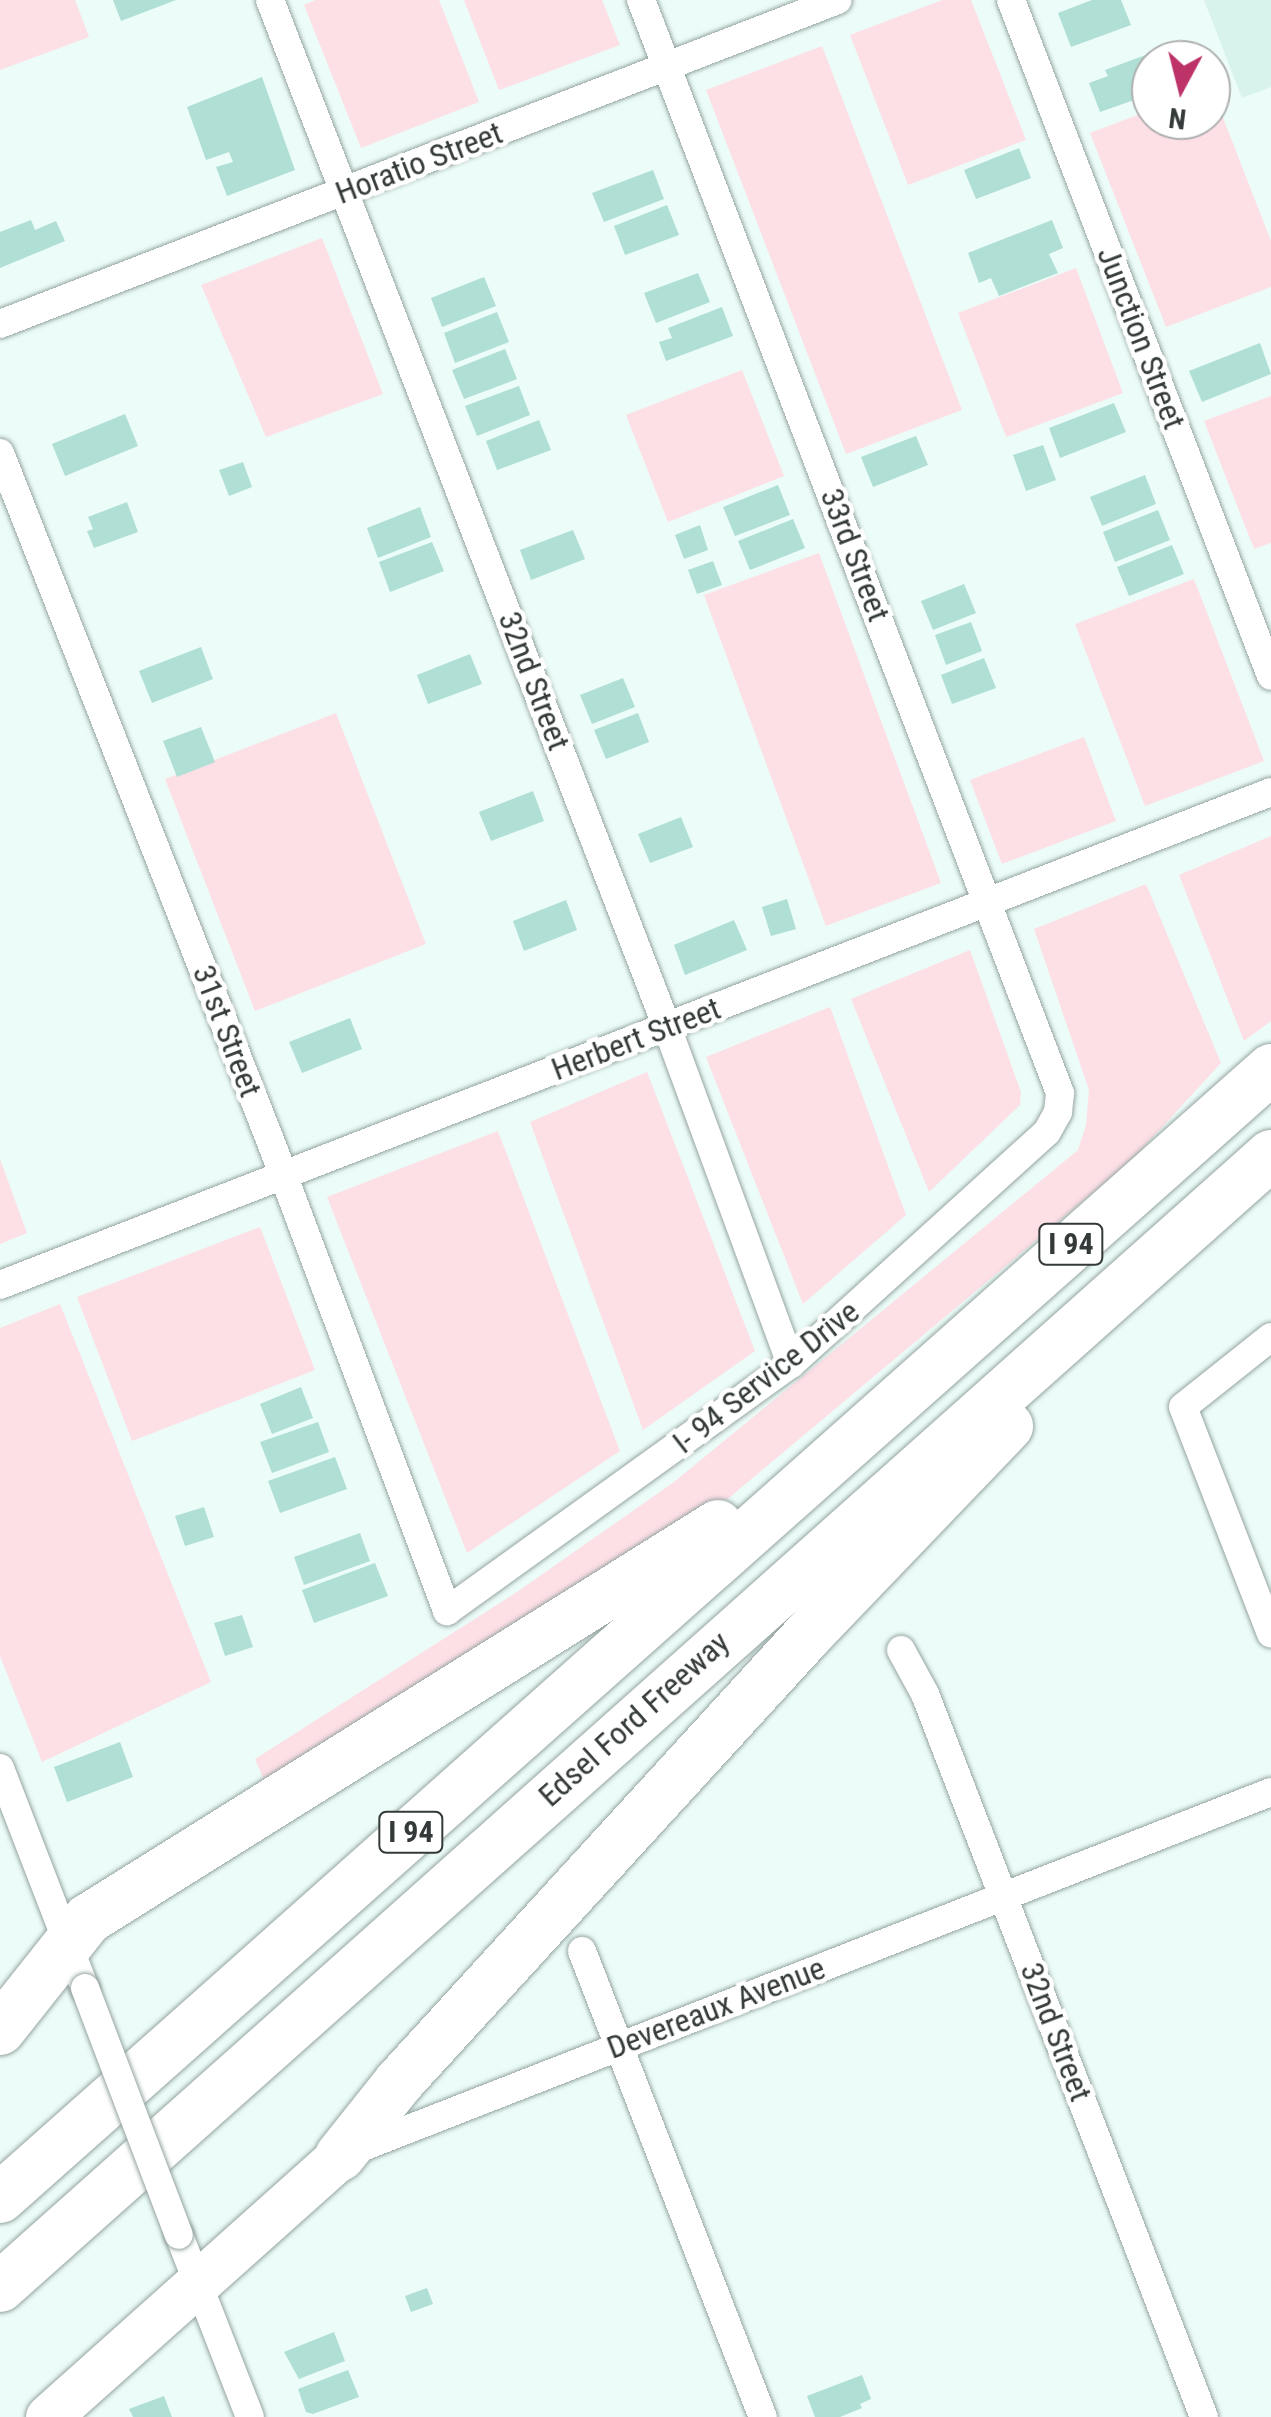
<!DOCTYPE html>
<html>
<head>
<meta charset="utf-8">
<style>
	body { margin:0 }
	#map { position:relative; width:1271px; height:2417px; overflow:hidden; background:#ecfcf8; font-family:"Roboto Condensed",sans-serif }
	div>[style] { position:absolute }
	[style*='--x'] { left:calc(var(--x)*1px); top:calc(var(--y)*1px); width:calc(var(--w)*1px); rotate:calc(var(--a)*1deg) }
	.built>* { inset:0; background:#d8f2ec }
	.green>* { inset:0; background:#fddfe6 }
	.building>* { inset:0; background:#afdfd5 }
	.roads { filter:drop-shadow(0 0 2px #95a4a1) drop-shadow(0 0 2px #95a4a1) }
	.minor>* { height:28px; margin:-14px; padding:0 14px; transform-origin:14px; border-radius:14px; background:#fff }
	.primary>* { height:45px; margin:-22.5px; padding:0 22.5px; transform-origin:22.5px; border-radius:22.5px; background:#fff }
	.motorway>* { height:50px; margin:-25px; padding:0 25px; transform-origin:25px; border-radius:25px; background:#fff }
	.bridges { filter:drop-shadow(0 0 2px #95a4a1) drop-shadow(0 0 2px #95a4a1) }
	.minor-bridge>* { height:28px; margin:-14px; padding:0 14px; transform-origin:14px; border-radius:14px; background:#fff }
	span { translate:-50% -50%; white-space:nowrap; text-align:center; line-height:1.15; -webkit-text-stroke:9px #fff; paint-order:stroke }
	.shield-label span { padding:2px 8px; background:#fff; border:2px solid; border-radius:8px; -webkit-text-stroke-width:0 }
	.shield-label { font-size:30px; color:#343a39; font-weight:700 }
	.street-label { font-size:32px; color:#343a39 }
	.north { position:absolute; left:1131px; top:40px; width:100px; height:100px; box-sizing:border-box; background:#fff; border:2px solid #aeb0b0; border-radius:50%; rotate:187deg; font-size:28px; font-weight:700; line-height:40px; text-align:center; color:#343a39 }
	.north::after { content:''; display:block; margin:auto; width:35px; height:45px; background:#bd3268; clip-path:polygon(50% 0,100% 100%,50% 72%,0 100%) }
</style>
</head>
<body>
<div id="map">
	<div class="built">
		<div style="clip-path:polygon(1204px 0,1271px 0,1271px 87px,1242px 98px)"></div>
	</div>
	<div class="green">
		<div style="clip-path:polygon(0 0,75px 0,89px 37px,0 70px)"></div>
		<div style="clip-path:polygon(315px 0,439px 0,479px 102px,361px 148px,304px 5px)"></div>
		<div style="clip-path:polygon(464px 0,602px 0,620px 45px,499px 90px)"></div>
		<div style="clip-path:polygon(942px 0,971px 0,1026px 140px,908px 185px,850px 35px)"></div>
		<div style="clip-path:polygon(822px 46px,962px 410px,846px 454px,706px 90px)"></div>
		<div style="clip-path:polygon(1211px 87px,1271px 241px,1271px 287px,1166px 327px,1090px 133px,1151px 110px,1151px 120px,1211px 120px)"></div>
		<div style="clip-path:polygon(322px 238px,383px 394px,266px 437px,201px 285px)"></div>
		<div style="clip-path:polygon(1076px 268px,1123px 393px,1006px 437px,958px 313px)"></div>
		<div style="clip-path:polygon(742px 370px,784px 476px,668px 522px,626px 415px)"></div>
		<div style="clip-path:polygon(1271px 396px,1271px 543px,1254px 549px,1204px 421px)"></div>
		<div style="clip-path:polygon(819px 553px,941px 883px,826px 926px,704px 595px)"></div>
		<div style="clip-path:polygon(1194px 579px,1264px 761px,1145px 806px,1075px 624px)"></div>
		<div style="clip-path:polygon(336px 713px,426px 944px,255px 1011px,165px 779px)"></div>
		<div style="clip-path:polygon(1084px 737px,1116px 821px,1002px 864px,970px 780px)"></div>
		<div style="clip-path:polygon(1271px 836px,1271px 1021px,1244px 1041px,1179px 875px)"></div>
		<div style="clip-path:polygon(1146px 884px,1221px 1063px,1131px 1161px,730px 1497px,531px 1629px,266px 1785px,255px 1759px,514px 1594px,674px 1482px,1078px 1150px,1086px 1125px,1089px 1090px,1034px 929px)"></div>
		<div style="clip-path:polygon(970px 950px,1021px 1092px,1020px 1105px,929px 1192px,851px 999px)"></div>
		<div style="clip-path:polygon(830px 1007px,906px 1215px,803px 1304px,706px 1057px)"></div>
		<div style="clip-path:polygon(647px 1072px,755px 1351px,643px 1430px,530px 1122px)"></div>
		<div style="clip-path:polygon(498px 1131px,620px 1451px,467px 1553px,327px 1197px)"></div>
		<div style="clip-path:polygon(0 1159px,27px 1233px,0 1244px)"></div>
		<div style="clip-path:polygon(260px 1227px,315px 1370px,132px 1441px,77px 1297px)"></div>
		<div style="clip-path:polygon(60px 1304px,211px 1682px,42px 1762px,0 1656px,0 1328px)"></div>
	</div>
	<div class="building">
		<div style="clip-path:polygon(113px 0,176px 0,121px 21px)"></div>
		<div style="clip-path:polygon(1092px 0,1121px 0,1131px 25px,1071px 47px,1058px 13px)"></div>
		<div style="clip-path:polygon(1151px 53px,1151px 94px,1100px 112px,1089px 83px,1108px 76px,1105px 70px)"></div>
		<div style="clip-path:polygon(262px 77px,295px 170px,227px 196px,216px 167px,233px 162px,229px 152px,206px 160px,187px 107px)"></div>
		<div style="clip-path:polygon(1019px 148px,1031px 178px,976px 199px,964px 170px)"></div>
		<div style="clip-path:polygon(653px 170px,664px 199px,604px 222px,592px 193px)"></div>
		<div style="clip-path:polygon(667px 205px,679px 235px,625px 255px,614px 226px)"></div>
		<div style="clip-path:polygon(31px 220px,35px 230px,56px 221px,65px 241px,0 268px,0 232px)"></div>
		<div style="clip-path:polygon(1052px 220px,1063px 248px,1049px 254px,1058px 273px,999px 296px,991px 278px,979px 283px,968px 253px)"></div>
		<div style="clip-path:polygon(698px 273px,710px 302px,656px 323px,644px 293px)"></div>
		<div style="clip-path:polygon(484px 277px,496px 306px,442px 327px,431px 298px)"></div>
		<div style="clip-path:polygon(722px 307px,733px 336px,666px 361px,659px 342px,672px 338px,668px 328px)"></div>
		<div style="clip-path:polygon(497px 312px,509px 342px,455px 363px,444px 333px)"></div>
		<div style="clip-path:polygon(1260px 343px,1271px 374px,1202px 402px,1189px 371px)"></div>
		<div style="clip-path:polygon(505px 349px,517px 379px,464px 399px,452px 370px)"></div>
		<div style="clip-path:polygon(519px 386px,530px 415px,477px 436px,465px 406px)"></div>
		<div style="clip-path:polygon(1114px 403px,1126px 432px,1060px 458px,1049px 428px)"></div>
		<div style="clip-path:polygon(125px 414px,138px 446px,65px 476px,52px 444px)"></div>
		<div style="clip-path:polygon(539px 420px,551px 450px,497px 470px,486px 441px)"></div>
		<div style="clip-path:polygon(916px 436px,928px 465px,873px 487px,861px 457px)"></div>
		<div style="clip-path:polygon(1043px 445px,1056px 480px,1026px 491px,1013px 455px)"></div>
		<div style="clip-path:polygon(243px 462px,252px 487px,229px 496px,219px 470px)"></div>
		<div style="clip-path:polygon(1145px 475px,1156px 504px,1102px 526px,1090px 497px)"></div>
		<div style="clip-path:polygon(778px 485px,790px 515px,735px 536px,723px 507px)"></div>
		<div style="clip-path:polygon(127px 502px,138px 532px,94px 548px,87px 531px,93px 529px,88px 517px)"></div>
		<div style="clip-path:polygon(420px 507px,431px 537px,378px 558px,367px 528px)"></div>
		<div style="clip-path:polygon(1158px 510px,1170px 540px,1115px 562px,1103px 532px)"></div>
		<div style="clip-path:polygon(793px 519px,805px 548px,750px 570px,738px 541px)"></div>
		<div style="clip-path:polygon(700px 525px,708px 550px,684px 559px,675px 535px)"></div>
		<div style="clip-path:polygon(573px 530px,585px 559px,531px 580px,520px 550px)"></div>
		<div style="clip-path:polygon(432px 542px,444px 571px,390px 592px,379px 562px)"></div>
		<div style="clip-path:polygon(1172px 545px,1184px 574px,1129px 596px,1117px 567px)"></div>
		<div style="clip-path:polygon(713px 561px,722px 585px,697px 594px,688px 570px)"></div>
		<div style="clip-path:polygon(964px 584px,976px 613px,933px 630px,921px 601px)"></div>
		<div style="clip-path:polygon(971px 622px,982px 651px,946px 665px,935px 635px)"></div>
		<div style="clip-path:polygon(201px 647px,213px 679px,152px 703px,139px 671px)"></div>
		<div style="clip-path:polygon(470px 654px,482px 684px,428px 704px,417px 675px)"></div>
		<div style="clip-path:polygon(984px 658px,996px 688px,952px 704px,941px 675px)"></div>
		<div style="clip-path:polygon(623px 678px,635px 707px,592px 724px,580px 695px)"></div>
		<div style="clip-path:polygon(638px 713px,649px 742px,606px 759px,594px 730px)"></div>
		<div style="clip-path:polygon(201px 727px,215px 762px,177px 777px,163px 741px)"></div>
		<div style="clip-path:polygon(533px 791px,544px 821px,491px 841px,479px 812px)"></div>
		<div style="clip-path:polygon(681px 817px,693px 847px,650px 863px,638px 834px)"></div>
		<div style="clip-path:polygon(787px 899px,796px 929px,771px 936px,762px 907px)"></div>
		<div style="clip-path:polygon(566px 900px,577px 930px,524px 951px,513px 921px)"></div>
		<div style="clip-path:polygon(734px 920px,747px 950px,685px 975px,674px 945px)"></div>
		<div style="clip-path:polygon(350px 1018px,362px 1049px,302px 1073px,289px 1042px)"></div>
		<div style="clip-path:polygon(301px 1387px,313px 1418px,272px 1434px,260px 1404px)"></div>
		<div style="clip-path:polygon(318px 1422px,329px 1452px,272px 1473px,260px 1442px)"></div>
		<div style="clip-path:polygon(335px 1457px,347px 1489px,280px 1513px,268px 1481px)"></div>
		<div style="clip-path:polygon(204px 1507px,214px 1537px,185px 1546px,175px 1516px)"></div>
		<div style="clip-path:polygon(360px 1533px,370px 1561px,304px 1585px,294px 1557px)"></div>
		<div style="clip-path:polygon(375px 1563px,388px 1596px,314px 1623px,302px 1590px)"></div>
		<div style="clip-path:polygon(242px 1615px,253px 1647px,225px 1656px,214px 1623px)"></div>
		<div style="clip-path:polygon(120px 1742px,133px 1777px,67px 1802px,54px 1767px)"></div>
		<div style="clip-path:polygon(427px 2288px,433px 2304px,411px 2312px,405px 2296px)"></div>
		<div style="clip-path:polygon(334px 2332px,345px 2361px,299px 2379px,284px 2352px)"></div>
		<div style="clip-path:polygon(348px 2370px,359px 2397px,313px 2414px,306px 2412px,298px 2389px)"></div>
		<div style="clip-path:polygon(862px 2375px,871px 2399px,860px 2404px,862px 2408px,840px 2417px,815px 2417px,807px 2396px)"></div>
		<div style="clip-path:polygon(164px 2396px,172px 2417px,133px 2417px,129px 2409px)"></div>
	</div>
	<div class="roads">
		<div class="minor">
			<div style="--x:270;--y:0;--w:1101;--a:68.87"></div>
			<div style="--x:667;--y:1027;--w:359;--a:69.8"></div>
			<div style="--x:1011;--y:0;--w:724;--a:68.96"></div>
			<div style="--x:0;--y:324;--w:898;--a:-21.14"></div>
			<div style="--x:0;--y:453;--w:744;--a:68.54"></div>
			<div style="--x:272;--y:1145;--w:498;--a:69.4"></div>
			<div style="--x:447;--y:1611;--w:423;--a:-35.7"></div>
			<div style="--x:791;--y:1364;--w:345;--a:-42.2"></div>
			<div style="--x:1047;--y:1132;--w:23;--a:-61"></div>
			<div style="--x:1058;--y:1112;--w:19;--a:-84"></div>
			<div style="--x:1060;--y:1093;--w:1171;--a:-110.97"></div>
			<div style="--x:0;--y:1285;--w:1363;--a:-21.2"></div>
			<div style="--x:1271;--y:1337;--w:112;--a:141.5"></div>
			<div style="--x:1183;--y:1407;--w:243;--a:68.8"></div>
			<div style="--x:901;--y:1650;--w:50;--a:61.4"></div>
			<div style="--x:925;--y:1694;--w:775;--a:68.9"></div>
			<div style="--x:0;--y:1768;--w:236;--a:68.9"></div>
			<div style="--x:582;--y:1951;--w:500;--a:68.8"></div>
			<div style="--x:355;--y:2150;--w:983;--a:-21.35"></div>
			<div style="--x:179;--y:2235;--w:195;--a:68.7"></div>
		</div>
		<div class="primary">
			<div style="--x:48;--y:2417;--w:392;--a:-41.8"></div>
		</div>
		<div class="motorway">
			<div style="--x:0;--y:2030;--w:142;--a:-51.6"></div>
			<div style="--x:88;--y:1919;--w:743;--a:-32.02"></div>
			<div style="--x:340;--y:2156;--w:95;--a:-51.4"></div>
			<div style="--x:399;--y:2082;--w:603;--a:-47.55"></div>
			<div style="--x:806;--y:1637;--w:292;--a:-46.2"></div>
			<div style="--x:0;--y:2198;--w:1700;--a:-41.61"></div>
			<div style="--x:0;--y:2287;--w:1702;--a:-41.69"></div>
		</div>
	</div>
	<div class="bridges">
		<div class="minor-bridge">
			<div style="--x:85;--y:1988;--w:264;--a:69.2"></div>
		</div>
	</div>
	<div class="shield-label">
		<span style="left:1071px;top:1244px">I 94</span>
		<span style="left:411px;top:1832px">I 94</span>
	</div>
	<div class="street-label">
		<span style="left:419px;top:163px;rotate:-21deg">Horatio Street</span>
		<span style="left:1141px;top:338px;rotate:69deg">Junction Street</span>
		<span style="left:855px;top:555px;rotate:69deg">33rd Street</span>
		<span style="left:534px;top:681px;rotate:69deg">32nd Street</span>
		<span style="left:227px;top:1031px;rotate:69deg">31st Street</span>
		<span style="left:636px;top:1039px;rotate:-21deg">Herbert Street</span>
		<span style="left:766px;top:1377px;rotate:-38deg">I- 94 Service Drive</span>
		<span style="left:634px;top:1719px;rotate:-42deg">Edsel Ford Freeway</span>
		<span style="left:716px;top:2008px;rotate:-21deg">Devereaux Avenue</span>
		<span style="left:1056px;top:2032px;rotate:69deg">32nd Street</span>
	</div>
	<div class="north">N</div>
</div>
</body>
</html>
